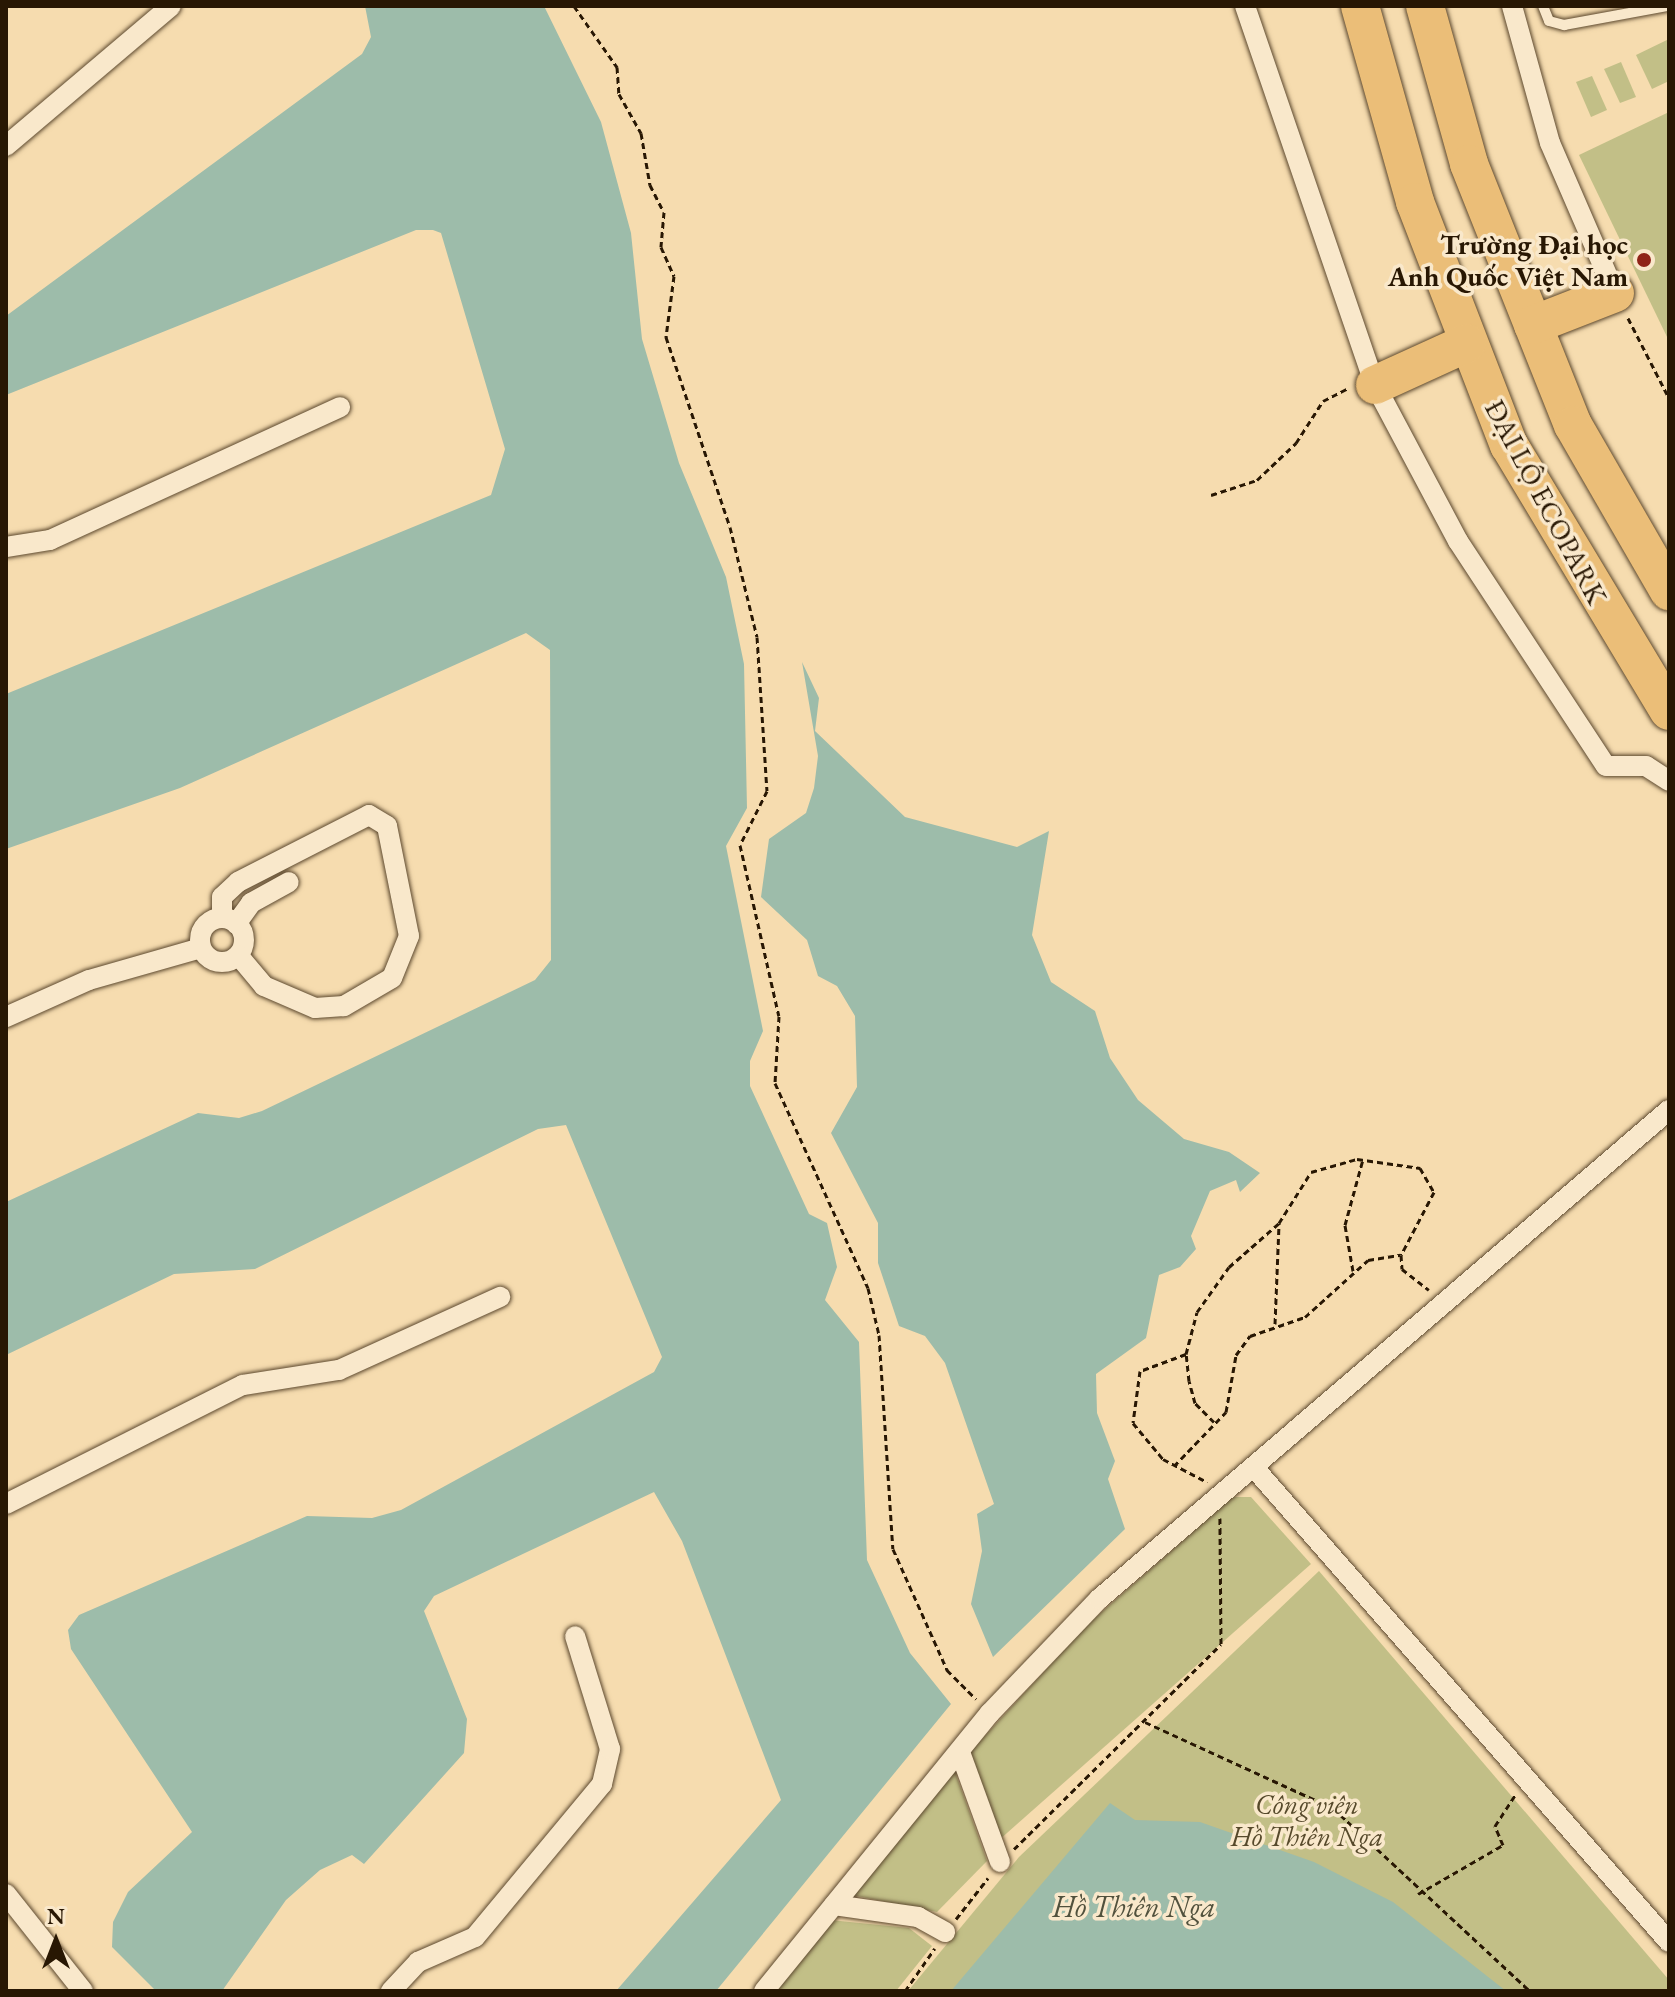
<!DOCTYPE html>
<html>
<head>
<meta charset="utf-8">
<style>
	body { margin:0 }
	#map { position:relative; width:1675px; height:1997px; overflow:hidden; background:#f6dcaf; font-family:"EB Garamond",serif }
	div>[style] { position:absolute }
	[style*='--x'] { left:calc(var(--x)*1px); top:calc(var(--y)*1px); width:calc(var(--w)*1px); rotate:calc(var(--a)*1deg) }
	.green>* { inset:0; background:#c2bf87 }
	.water>* { inset:0; background:#9dbcaa }
	.path>* { height:3px; margin-top:-1.5px; transform-origin:0; background:repeating-linear-gradient(90deg,#281703 0 6px,transparent 0 10px) }
	.roads { filter:drop-shadow(0 0 2px #5c482e) drop-shadow(0 0 2px #5c482e) }
	.lane>* { height:10px; margin:-5px; padding:0 5px; transform-origin:5px; border-radius:5px; background:#f9e8cb }
	.street>* { height:20px; margin:-10px; padding:0 10px; transform-origin:10px; border-radius:10px; background:#f9e8cb }
	.street>.ring { margin:-10px; padding:0; box-sizing:content-box; background:none; border:20px solid #f9e8cb; border-radius:50% }
	.highway>* { height:38px; margin:-19px; padding:0 19px; transform-origin:19px; border-radius:19px; background:#ebbe78 }
	.dots>* { width:22px; height:22px; translate:-50% -50%; box-sizing:border-box; border:4px solid #f9e8cb; border-radius:50% }
	span { translate:-50% -50%; white-space:nowrap; text-align:center; line-height:1.15; -webkit-text-stroke:7px #f9e8cb; paint-order:stroke }
	.poi-label { font-size:28px; color:#281703; font-weight:700 }
	.right { translate:-100% -50%; text-align:right }
	.street-label { font-size:28px; color:#281703 }
	.park-label { font-size:28px; color:#56492b; font-style:italic }
	.water-label { font-size:30px; color:#51513d; font-style:italic }
	.frame { position:absolute; inset:0; border:8px solid #281703; pointer-events:none }
	.north { position:absolute; left:16px; top:1901px; width:80px; height:80px; -webkit-text-stroke:6px #f9e8cb; paint-order:stroke; rotate:0deg; font-size:22px; font-weight:700; line-height:32px; text-align:center; color:#281703 }
	.north::after { content:''; display:block; margin:auto; width:28px; height:36px; background:#281703; clip-path:polygon(50% 0,100% 100%,50% 72%,0 100%) }
</style>
</head>
<body>
<div id="map">
	<div class="green">
		<div style="clip-path:polygon(1669px 39px,1669px 81px,1652px 89px,1636px 55px)"></div>
		<div style="clip-path:polygon(1621px 62px,1636px 97px,1620px 103px,1604px 69px)"></div>
		<div style="clip-path:polygon(1592px 76px,1607px 110px,1591px 117px,1576px 82px)"></div>
		<div style="clip-path:polygon(1669px 112px,1669px 341px,1579px 155px)"></div>
		<div style="clip-path:polygon(1233px 1497px,1251px 1497px,1311px 1564px,998px 1841px,970px 1752px,1088px 1624px)"></div>
		<div style="clip-path:polygon(1319px 1571px,1669px 1980px,1669px 1991px,908px 1991px,1019px 1857px)"></div>
		<div style="clip-path:polygon(955px 1772px,987px 1861px,937px 1912px,852px 1895px)"></div>
		<div style="clip-path:polygon(830px 1920px,909px 1928px,932px 1946px,896px 1991px,774px 1991px)"></div>
	</div>
	<div class="water">
		<div style="clip-path:polygon(365px 6px,544px 6px,601px 122px,631px 233px,642px 339px,679px 463px,726px 577px,744px 664px,747px 808px,726px 846px,763px 1031px,750px 1061px,750px 1086px,809px 1214px,827px 1223px,837px 1267px,825px 1300px,859px 1342px,867px 1560px,910px 1653px,951px 1704px,716px 1991px,616px 1991px,781px 1800px,682px 1541px,654px 1492px,434px 1596px,424px 1611px,467px 1719px,464px 1753px,364px 1864px,352px 1855px,320px 1870px,286px 1900px,222px 1991px,156px 1991px,112px 1947px,113px 1922px,128px 1892px,192px 1832px,71px 1649px,68px 1630px,79px 1615px,307px 1516px,372px 1518px,401px 1510px,654px 1372px,662px 1357px,566px 1125px,538px 1129px,255px 1269px,174px 1274px,6px 1355px,6px 1202px,198px 1113px,239px 1118px,262px 1111px,535px 980px,551px 960px,550px 650px,526px 633px,180px 788px,6px 849px,6px 694px,491px 495px,505px 449px,441px 233px,433px 230px,416px 230px,6px 395px,6px 316px,362px 54px,371px 37px)"></div>
		<div style="clip-path:polygon(802px 662px,819px 698px,815px 731px,905px 817px,1017px 847px,1049px 831px,1032px 935px,1051px 982px,1095px 1011px,1110px 1058px,1138px 1100px,1184px 1139px,1229px 1152px,1260px 1173px,1240px 1192px,1236px 1180px,1210px 1191px,1191px 1236px,1196px 1249px,1180px 1267px,1159px 1275px,1146px 1338px,1096px 1374px,1097px 1413px,1115px 1461px,1108px 1479px,1125px 1529px,993px 1657px,971px 1604px,982px 1551px,977px 1514px,994px 1504px,945px 1363px,925px 1336px,899px 1326px,878px 1263px,878px 1223px,831px 1133px,857px 1087px,855px 1016px,837px 986px,818px 976px,807px 940px,761px 897px,769px 839px,806px 813px,814px 788px,818px 756px)"></div>
		<div style="clip-path:polygon(1110px 1803px,1135px 1820px,1200px 1822px,1314px 1862px,1393px 1902px,1506px 1991px,951px 1991px)"></div>
	</div>
	<div class="path">
		<div style="--x:574;--y:6;--w:75;--a:54.8"></div>
		<div style="--x:617;--y:67;--w:27;--a:86"></div>
		<div style="--x:619;--y:94;--w:45;--a:60.6"></div>
		<div style="--x:641;--y:133;--w:53;--a:80.2"></div>
		<div style="--x:650;--y:185;--w:30;--a:63"></div>
		<div style="--x:664;--y:212;--w:35;--a:95"></div>
		<div style="--x:661;--y:247;--w:32;--a:66"></div>
		<div style="--x:674;--y:276;--w:62;--a:97.5"></div>
		<div style="--x:666;--y:337;--w:200;--a:71.4"></div>
		<div style="--x:730;--y:527;--w:113;--a:76.2"></div>
		<div style="--x:757;--y:637;--w:154;--a:86.3"></div>
		<div style="--x:767;--y:791;--w:60;--a:116.6"></div>
		<div style="--x:740;--y:845;--w:175;--a:77.2"></div>
		<div style="--x:779;--y:1016;--w:67;--a:93.4"></div>
		<div style="--x:775;--y:1083;--w:225;--a:65.6"></div>
		<div style="--x:868;--y:1288;--w:48;--a:76.8"></div>
		<div style="--x:879;--y:1335;--w:214;--a:86.3"></div>
		<div style="--x:893;--y:1549;--w:133;--a:65.9"></div>
		<div style="--x:947;--y:1670;--w:41;--a:45"></div>
		<div style="--x:1628;--y:318;--w:90;--a:62.9"></div>
		<div style="--x:1211;--y:495;--w:48;--a:-18.1"></div>
		<div style="--x:1257;--y:480;--w:54;--a:-43.5"></div>
		<div style="--x:1296;--y:443;--w:50;--a:-57.3"></div>
		<div style="--x:1323;--y:401;--w:28;--a:-27"></div>
		<div style="--x:1353;--y:1271;--w:47;--a:-99.9"></div>
		<div style="--x:1345;--y:1225;--w:68;--a:-74.7"></div>
		<div style="--x:1275;--y:1324;--w:101;--a:-87.7"></div>
		<div style="--x:1186;--y:1354;--w:49;--a:159.7"></div>
		<div style="--x:1140;--y:1371;--w:52;--a:97.7"></div>
		<div style="--x:1133;--y:1423;--w:47;--a:50.2"></div>
		<div style="--x:1163;--y:1459;--w:50;--a:27.6"></div>
		<div style="--x:1214;--y:1422;--w:27;--a:-135"></div>
		<div style="--x:1195;--y:1403;--w:23;--a:-105"></div>
		<div style="--x:1189;--y:1381;--w:27;--a:-96"></div>
		<div style="--x:1186;--y:1354;--w:43;--a:-75.3"></div>
		<div style="--x:1197;--y:1312;--w:55;--a:-54.6"></div>
		<div style="--x:1229;--y:1267;--w:67;--a:-41.3"></div>
		<div style="--x:1279;--y:1223;--w:60;--a:-57.9"></div>
		<div style="--x:1311;--y:1172;--w:48;--a:-15.8"></div>
		<div style="--x:1357;--y:1159;--w:64;--a:8.1"></div>
		<div style="--x:1420;--y:1168;--w:28;--a:60"></div>
		<div style="--x:1434;--y:1192;--w:71;--a:117.6"></div>
		<div style="--x:1401;--y:1255;--w:14;--a:86"></div>
		<div style="--x:1402;--y:1269;--w:34;--a:38"></div>
		<div style="--x:1174;--y:1466;--w:75;--a:-46.1"></div>
		<div style="--x:1226;--y:1412;--w:58;--a:-80"></div>
		<div style="--x:1236;--y:1355;--w:24;--a:-54"></div>
		<div style="--x:1250;--y:1336;--w:58;--a:-19.1"></div>
		<div style="--x:1305;--y:1317;--w:85;--a:-42.1"></div>
		<div style="--x:1368;--y:1260;--w:33;--a:-9"></div>
		<div style="--x:1145;--y:1722;--w:207;--a:24.6"></div>
		<div style="--x:1333;--y:1808;--w:269;--a:42.9"></div>
		<div style="--x:1014;--y:1849;--w:291;--a:-44.7"></div>
		<div style="--x:1221;--y:1644;--w:126;--a:-90.5"></div>
		<div style="--x:1418;--y:1894;--w:98;--a:-30"></div>
		<div style="--x:1503;--y:1845;--w:21;--a:-113"></div>
		<div style="--x:1495;--y:1826;--w:37;--a:-57"></div>
		<div style="--x:956;--y:1919;--w:52;--a:-52"></div>
		<div style="--x:905;--y:1991;--w:52;--a:-55.1"></div>
	</div>
	<div class="roads">
		<div class="lane">
			<div style="--x:1543;--y:6;--w:16;--a:68"></div>
			<div style="--x:1549;--y:21;--w:16;--a:15"></div>
			<div style="--x:1564;--y:25;--w:106;--a:-10.4"></div>
		</div>
		<div class="street">
			<div style="--x:1245;--y:6;--w:401;--a:71.1"></div>
			<div style="--x:1375;--y:385;--w:177;--a:62"></div>
			<div style="--x:1458;--y:541;--w:269;--a:56.7"></div>
			<div style="--x:1606;--y:766;--w:40;--a:0"></div>
			<div style="--x:1646;--y:766;--w:27;--a:33"></div>
			<div style="--x:1512;--y:6;--w:142;--a:74.5"></div>
			<div style="--x:1550;--y:143;--w:163;--a:66.6"></div>
			<div style="--x:6;--y:146;--w:216;--a:-40.3"></div>
			<div style="--x:6;--y:547;--w:45;--a:-9"></div>
			<div style="--x:50;--y:540;--w:319;--a:-24.6"></div>
			<div class="ring" style="left:200px;top:918px;width:24px;height:24px"></div>
			<div style="--x:222;--y:918;--w:21;--a:-90"></div>
			<div style="--x:222;--y:897;--w:22;--a:-43"></div>
			<div style="--x:238;--y:882;--w:147;--a:-27.1"></div>
			<div style="--x:369;--y:815;--w:21;--a:31"></div>
			<div style="--x:387;--y:826;--w:112;--a:78.7"></div>
			<div style="--x:409;--y:936;--w:45;--a:112"></div>
			<div style="--x:392;--y:978;--w:56;--a:149.7"></div>
			<div style="--x:344;--y:1006;--w:29;--a:176"></div>
			<div style="--x:315;--y:1008;--w:56;--a:-156.7"></div>
			<div style="--x:264;--y:986;--w:40;--a:-130"></div>
			<div style="--x:236;--y:924;--w:26;--a:-54"></div>
			<div style="--x:251;--y:903;--w:43;--a:-28.9"></div>
			<div style="--x:6;--y:1017;--w:91;--a:-24"></div>
			<div style="--x:89;--y:980;--w:116;--a:-15.9"></div>
			<div style="--x:1256;--y:1470;--w:627;--a:48.81"></div>
			<div style="--x:6;--y:1504;--w:265;--a:-26.7"></div>
			<div style="--x:243;--y:1385;--w:97;--a:-8.9"></div>
			<div style="--x:339;--y:1370;--w:177;--a:-24.4"></div>
			<div style="--x:960;--y:1752;--w:117;--a:70"></div>
			<div style="--x:6;--y:1894;--w:124;--a:51.6"></div>
			<div style="--x:834;--y:1905;--w:85;--a:8.1"></div>
			<div style="--x:918;--y:1917;--w:31;--a:29"></div>
			<div style="--x:391;--y:1991;--w:40;--a:-47"></div>
			<div style="--x:418;--y:1962;--w:62;--a:-23.7"></div>
			<div style="--x:475;--y:1937;--w:199;--a:-50.3"></div>
			<div style="--x:602;--y:1784;--w:36;--a:-77"></div>
			<div style="--x:610;--y:1749;--w:118;--a:-107.2"></div>
			<div style="--x:764;--y:1991;--w:358;--a:-50.9"></div>
			<div style="--x:990;--y:1713;--w:158;--a:-46.3"></div>
			<div style="--x:1099;--y:1599;--w:751;--a:-40.63"></div>
		</div>
		<div class="highway">
			<div style="--x:1360;--y:6;--w:204;--a:74.3"></div>
			<div style="--x:1415;--y:202;--w:261;--a:68.9"></div>
			<div style="--x:1509;--y:445;--w:310;--a:59"></div>
			<div style="--x:1425;--y:6;--w:164;--a:74.4"></div>
			<div style="--x:1469;--y:164;--w:281;--a:68.3"></div>
			<div style="--x:1573;--y:425;--w:192;--a:60"></div>
			<div style="--x:1533;--y:325;--w:88;--a:-21.3"></div>
			<div style="--x:1375;--y:385;--w:101;--a:-24.5"></div>
		</div>
	</div>
	<div class="dots">
		<div style="left:1644px;top:260px;background:#8f2418"></div>
	</div>
	<div class="poi-label">
		<span class="right" style="left:1628px;top:260px">Trường Đại học<br>Anh Quốc Việt Nam</span>
	</div>
	<div class="street-label">
		<span style="left:1546px;top:502px;rotate:62deg">ĐẠI LỘ ECOPARK</span>
	</div>
	<div class="park-label">
		<span style="left:1307px;top:1820px">Công viên<br>Hồ Thiên Nga</span>
	</div>
	<div class="water-label">
		<span style="left:1134px;top:1907px">Hồ Thiên Nga</span>
	</div>
	<div class="frame"></div>
	<div class="north">N</div>
</div>
</body>
</html>
